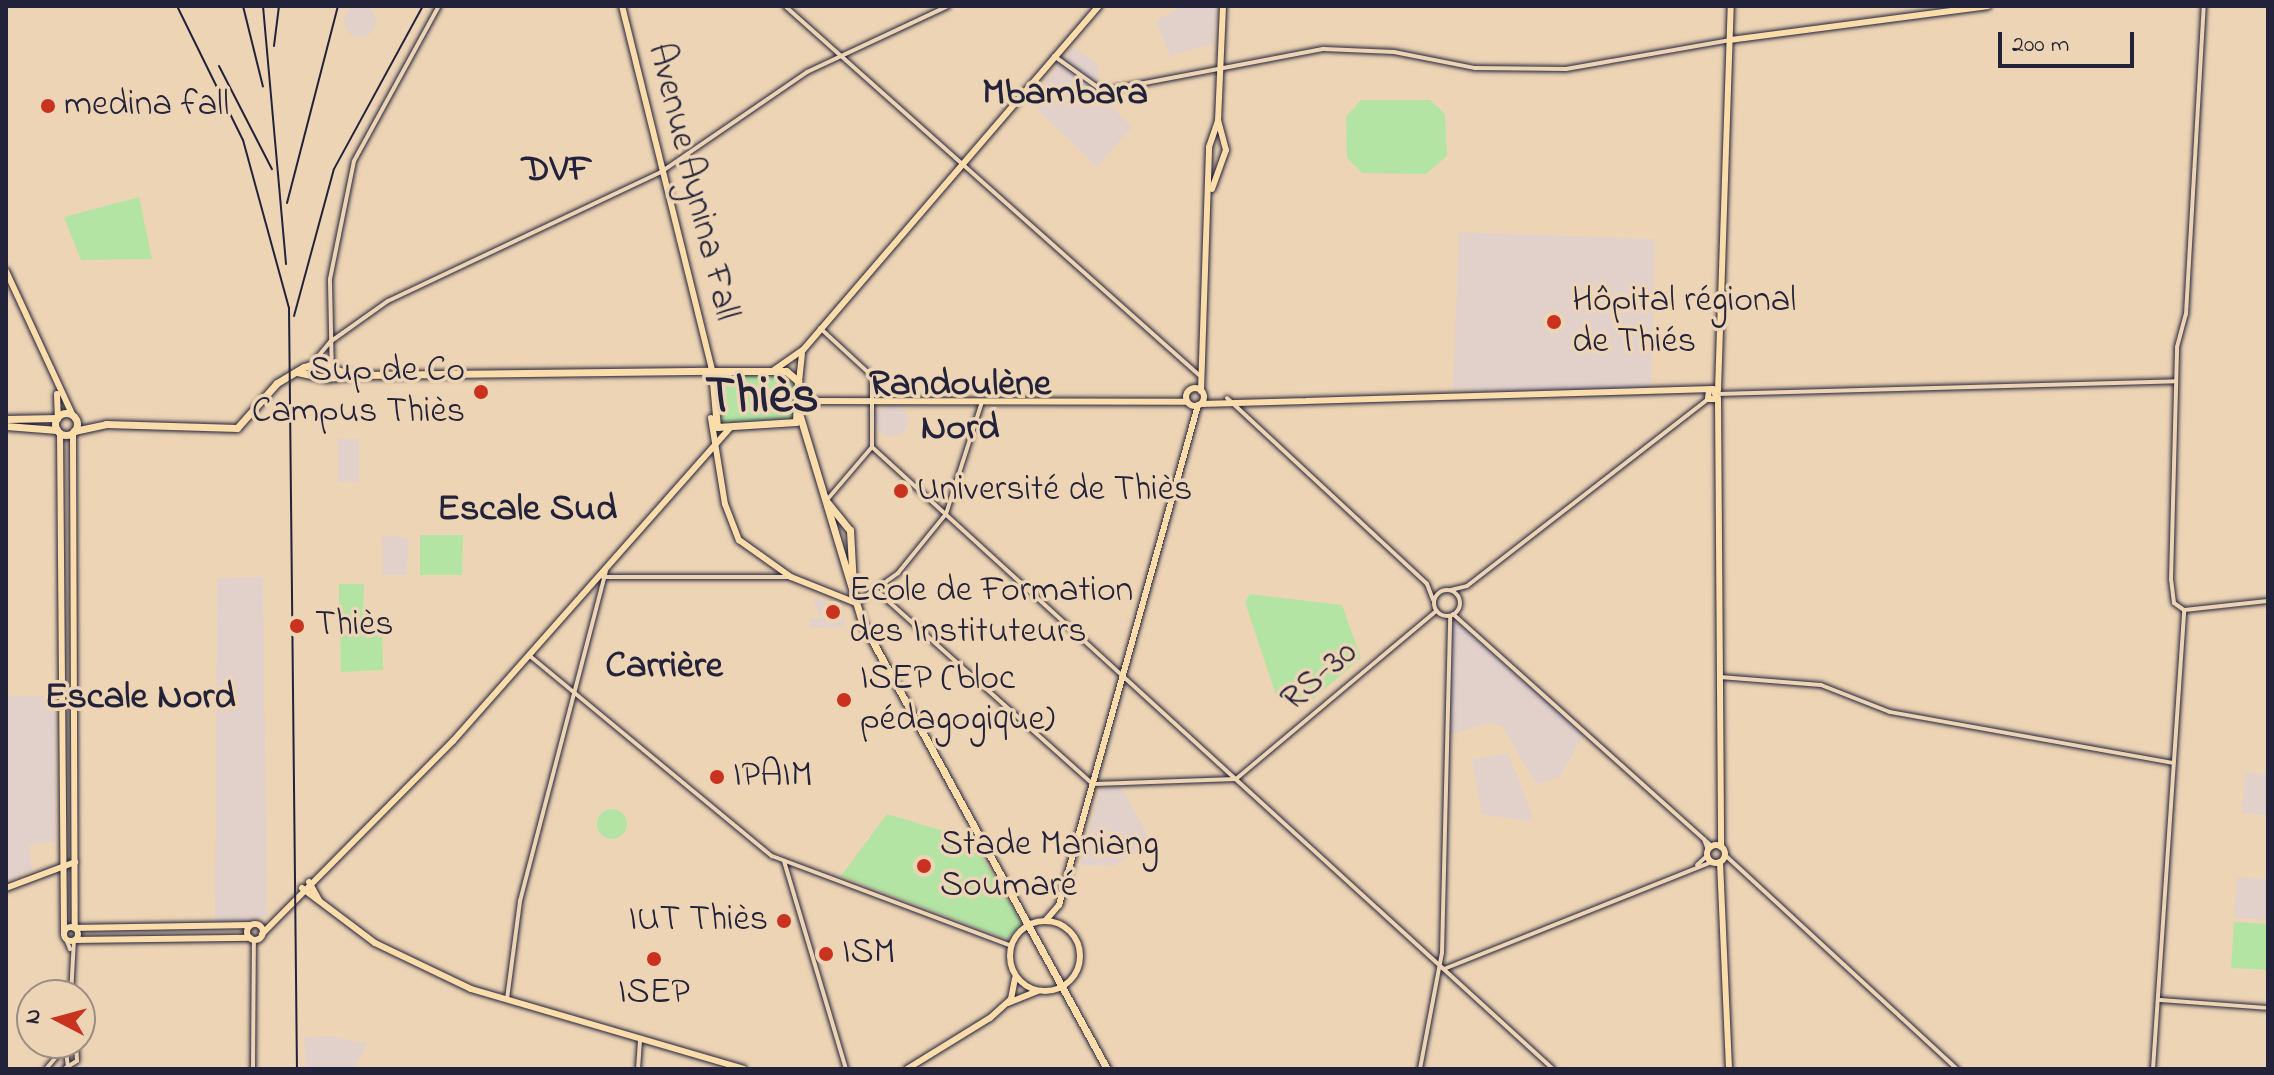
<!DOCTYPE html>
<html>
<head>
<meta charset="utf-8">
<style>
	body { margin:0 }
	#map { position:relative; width:2274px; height:1075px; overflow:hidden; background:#edd4b5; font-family:"Indie Flower",sans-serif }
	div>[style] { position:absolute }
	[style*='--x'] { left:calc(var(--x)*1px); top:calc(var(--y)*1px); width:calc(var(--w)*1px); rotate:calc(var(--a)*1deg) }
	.built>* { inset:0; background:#e2d1cb }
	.round { border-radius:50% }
	.green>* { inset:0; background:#b3e4a4 }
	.roads { filter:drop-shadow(0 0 2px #22223b) drop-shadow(0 0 2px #22223b) }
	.minor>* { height:4px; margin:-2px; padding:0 2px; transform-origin:2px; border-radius:2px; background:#edd4b5 }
	.minor>.ring { margin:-2px; padding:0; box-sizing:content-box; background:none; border:4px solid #edd4b5; border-radius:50% }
	.major>* { height:6px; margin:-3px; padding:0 3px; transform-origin:3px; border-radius:3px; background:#fbddab }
	.major>.ring { margin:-3px; padding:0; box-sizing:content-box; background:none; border:6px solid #fbddab; border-radius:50% }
	.highway>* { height:7px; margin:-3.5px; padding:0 3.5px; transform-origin:3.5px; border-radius:3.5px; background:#fbddab }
	.highway>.ring { margin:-3.5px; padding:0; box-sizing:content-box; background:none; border:7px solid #fbddab; border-radius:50% }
	.rail>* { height:2px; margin:-1px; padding:0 1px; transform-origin:1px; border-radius:1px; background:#22223b }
	.dots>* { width:22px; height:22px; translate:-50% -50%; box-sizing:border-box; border:4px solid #edd4b5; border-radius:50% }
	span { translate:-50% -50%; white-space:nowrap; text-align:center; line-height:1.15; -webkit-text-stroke:7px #edd4b5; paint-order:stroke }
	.poi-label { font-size:36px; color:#22223b }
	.left { translate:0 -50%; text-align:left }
	.right { translate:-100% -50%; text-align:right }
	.street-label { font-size:36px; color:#22223b }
	.neighbourhood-label { font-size:38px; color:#22223b; font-weight:700 }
	.town-label { font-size:52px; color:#22223b; font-weight:700 }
	.frame { position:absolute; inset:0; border:8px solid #22223b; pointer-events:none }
	.north { position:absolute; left:16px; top:979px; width:80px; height:80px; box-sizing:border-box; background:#edd4b5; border:2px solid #9c8d84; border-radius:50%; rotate:276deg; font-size:22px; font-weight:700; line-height:32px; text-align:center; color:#22223b }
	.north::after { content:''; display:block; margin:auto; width:28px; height:36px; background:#c8321e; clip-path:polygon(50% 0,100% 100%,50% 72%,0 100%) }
	.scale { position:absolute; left:1998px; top:32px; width:136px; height:36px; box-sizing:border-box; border:4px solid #22223b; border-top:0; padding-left:10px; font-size:24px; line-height:28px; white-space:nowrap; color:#22223b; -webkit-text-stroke:6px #edd4b5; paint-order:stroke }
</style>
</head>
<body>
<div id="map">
	<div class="built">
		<div class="round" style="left:344px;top:5px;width:32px;height:32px"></div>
		<div style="clip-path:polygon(1185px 6px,1217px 6px,1214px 43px,1170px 56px,1156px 20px)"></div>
		<div style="clip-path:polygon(1073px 47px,1098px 65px,1098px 93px,1132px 127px,1097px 167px,1030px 102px)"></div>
		<div style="clip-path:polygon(1459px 232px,1655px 239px,1651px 390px,1453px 390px)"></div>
		<div class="round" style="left:876px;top:405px;width:32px;height:32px"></div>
		<div style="clip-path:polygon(338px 439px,359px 439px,359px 482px,338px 482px)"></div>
		<div style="clip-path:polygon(382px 535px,408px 538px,407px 575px,383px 575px)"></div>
		<div style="clip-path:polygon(263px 577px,267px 917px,215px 923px,217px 578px)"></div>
		<div style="clip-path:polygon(813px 598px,845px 607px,844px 627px,810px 628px,810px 618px,821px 618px)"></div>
		<div style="clip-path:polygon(1452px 617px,1584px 733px,1559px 778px,1536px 784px,1503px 727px,1490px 723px,1449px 735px)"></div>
		<div style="clip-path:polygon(6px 696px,55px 696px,56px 774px,55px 841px,29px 846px,32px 870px,6px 882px)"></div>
		<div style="clip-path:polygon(1508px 753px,1533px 817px,1528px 821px,1482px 814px,1472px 759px)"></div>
		<div style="clip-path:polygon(2245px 773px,2268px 774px,2268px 815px,2242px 813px)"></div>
		<div style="clip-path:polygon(1121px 787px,1152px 843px,1114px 866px,1080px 865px,1101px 788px)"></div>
		<div style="clip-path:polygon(2237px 877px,2268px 879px,2268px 920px,2234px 918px)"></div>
		<div style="clip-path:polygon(332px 1036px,367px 1044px,354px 1069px,306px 1069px,304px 1037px)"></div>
	</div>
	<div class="green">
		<div style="clip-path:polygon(1361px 100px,1430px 100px,1445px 114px,1447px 156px,1426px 174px,1362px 173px,1347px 158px,1346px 117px)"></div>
		<div style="clip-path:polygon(139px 197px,152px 259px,81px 260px,64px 217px)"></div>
		<div style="clip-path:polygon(726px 375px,786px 375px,794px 385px,793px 418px,722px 423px,717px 386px)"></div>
		<div style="clip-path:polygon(420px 535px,463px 535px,462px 575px,420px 575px)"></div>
		<div style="clip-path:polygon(339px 584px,364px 584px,363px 624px,339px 623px)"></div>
		<div style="clip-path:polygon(1250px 594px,1342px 605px,1361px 658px,1313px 699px,1276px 695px,1245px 602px)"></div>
		<div style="clip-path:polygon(382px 629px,383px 670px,341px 672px,340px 630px)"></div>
		<div class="round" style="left:597px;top:809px;width:30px;height:30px"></div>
		<div style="clip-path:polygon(887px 814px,971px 839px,1022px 924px,1007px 939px,841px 876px)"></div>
		<div style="clip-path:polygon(2234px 922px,2268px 924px,2268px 970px,2231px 968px)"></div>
	</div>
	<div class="roads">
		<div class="minor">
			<div style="--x:785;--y:6;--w:555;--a:41.71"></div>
			<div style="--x:1054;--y:56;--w:60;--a:35.5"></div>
			<div style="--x:1103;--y:91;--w:225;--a:-10.8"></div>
			<div style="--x:1324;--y:49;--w:70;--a:2.5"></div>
			<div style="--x:1394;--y:52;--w:83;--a:11.2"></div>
			<div style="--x:1475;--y:68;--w:91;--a:0.6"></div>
			<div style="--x:1566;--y:69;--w:167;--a:-10"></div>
			<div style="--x:820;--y:328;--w:71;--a:42.7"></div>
			<div style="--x:872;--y:376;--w:71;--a:90"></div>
			<div style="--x:872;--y:447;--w:71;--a:130.4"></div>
			<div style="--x:313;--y:375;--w:15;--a:-82"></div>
			<div style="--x:315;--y:360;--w:23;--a:-50"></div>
			<div style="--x:330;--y:342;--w:71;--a:-35.3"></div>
			<div style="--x:388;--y:301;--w:302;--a:-25.3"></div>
			<div style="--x:661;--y:172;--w:177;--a:-34.4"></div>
			<div style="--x:807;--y:72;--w:156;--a:-25.1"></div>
			<div style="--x:332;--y:378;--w:99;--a:-91.2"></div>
			<div style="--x:330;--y:279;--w:120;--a:-78.5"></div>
			<div style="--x:354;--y:161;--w:177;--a:-61.3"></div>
			<div style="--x:1719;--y:394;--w:457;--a:-1.6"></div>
			<div style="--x:1227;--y:398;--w:273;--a:42.9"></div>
			<div style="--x:1427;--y:584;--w:17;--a:69"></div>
			<div style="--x:872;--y:447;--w:922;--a:42.41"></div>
			<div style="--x:603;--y:577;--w:187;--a:0"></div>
			<div class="ring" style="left:1434px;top:590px;width:22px;height:22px"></div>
			<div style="--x:1451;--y:590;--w:16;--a:-14"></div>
			<div style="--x:1467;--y:586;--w:305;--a:-37.8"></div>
			<div style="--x:878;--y:592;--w:288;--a:41.8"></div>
			<div style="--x:1093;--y:784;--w:143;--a:-2"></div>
			<div style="--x:1236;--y:779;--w:261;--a:-40"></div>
			<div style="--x:856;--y:603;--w:52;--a:-35.5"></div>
			<div style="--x:898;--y:573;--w:76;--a:-50.9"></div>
			<div style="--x:946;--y:514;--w:118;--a:-72.2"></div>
			<div style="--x:2184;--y:610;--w:84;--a:-6.1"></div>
			<div style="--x:1453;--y:614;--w:348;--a:41.9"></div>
			<div style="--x:530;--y:656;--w:314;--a:39.6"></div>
			<div style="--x:772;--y:856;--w:255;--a:20.6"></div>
			<div style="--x:1720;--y:677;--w:101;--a:4.5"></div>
			<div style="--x:1821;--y:685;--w:74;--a:21.4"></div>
			<div style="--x:1890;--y:712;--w:288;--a:10.2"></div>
			<div style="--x:1704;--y:839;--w:12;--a:70"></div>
			<div style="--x:1725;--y:855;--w:316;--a:42.7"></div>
			<div style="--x:784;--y:861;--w:217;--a:73.4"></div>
			<div style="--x:1697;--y:865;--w:13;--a:-42"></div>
			<div style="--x:66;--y:939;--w:11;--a:68"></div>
			<div style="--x:1444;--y:969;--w:288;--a:-21.8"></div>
			<div style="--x:71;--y:995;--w:55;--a:-86.9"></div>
			<div style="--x:507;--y:999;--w:99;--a:-82.4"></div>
			<div style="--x:520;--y:901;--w:341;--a:-75.4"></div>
			<div style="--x:2159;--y:1000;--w:109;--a:4.2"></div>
			<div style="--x:66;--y:1051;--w:17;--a:83"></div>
			<div style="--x:46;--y:1069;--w:34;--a:-50"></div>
			<div style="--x:64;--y:1069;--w:15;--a:-32"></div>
			<div style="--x:77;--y:1061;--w:18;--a:-93"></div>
			<div style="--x:253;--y:1069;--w:129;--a:-89.6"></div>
			<div style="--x:638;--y:1069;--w:30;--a:-86"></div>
			<div style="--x:1420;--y:1069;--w:118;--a:-79.3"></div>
			<div style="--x:1442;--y:953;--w:337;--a:-88.6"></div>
			<div style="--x:2153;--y:1069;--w:460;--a:-86.1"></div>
			<div style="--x:2184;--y:610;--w:12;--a:-145"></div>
			<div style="--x:2174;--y:603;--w:23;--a:-97"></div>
			<div style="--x:2171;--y:580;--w:233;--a:-88.5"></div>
			<div style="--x:2177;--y:347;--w:34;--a:-75"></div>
			<div style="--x:2186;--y:314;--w:309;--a:-86.7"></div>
		</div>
		<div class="major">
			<div style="--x:622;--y:6;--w:376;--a:76.1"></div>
			<div style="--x:1730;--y:40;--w:260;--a:-7.5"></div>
			<div style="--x:1212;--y:189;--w:41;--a:-70.3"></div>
			<div style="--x:1226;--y:150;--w:30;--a:-105"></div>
			<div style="--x:1218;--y:121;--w:115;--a:-87.5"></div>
			<div style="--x:6;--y:271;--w:157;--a:65.2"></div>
			<div style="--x:774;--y:370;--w:35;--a:-35"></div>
			<div style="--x:803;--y:350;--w:454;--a:-49.3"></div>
			<div style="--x:799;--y:382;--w:28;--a:-84"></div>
			<div class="ring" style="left:1186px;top:388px;width:12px;height:12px"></div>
			<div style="--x:1718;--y:390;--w:384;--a:-88.1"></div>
			<div style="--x:1201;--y:391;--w:244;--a:-88.1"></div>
			<div style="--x:1209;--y:147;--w:28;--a:-71"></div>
			<div style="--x:57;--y:394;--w:23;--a:88"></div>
			<div style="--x:1718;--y:398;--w:449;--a:89.6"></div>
			<div style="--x:799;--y:401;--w:388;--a:0.1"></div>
			<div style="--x:1201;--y:404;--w:512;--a:-1.68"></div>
			<div style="--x:1713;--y:389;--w:11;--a:68"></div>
			<div style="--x:1717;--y:399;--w:9;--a:180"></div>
			<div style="--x:1708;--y:399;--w:9;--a:-84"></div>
			<div style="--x:711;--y:418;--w:87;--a:80.8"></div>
			<div style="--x:725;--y:504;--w:39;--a:69"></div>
			<div style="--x:739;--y:540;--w:64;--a:35.4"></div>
			<div style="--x:791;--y:577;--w:70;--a:21.8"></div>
			<div style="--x:60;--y:433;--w:501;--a:89.54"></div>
			<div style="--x:73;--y:433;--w:495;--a:89.8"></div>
			<div style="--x:75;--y:928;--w:175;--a:-1"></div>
			<div class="ring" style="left:1707px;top:845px;width:12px;height:12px"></div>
			<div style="--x:1720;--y:862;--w:207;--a:87.5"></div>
			<div style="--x:309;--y:882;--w:21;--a:61"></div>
			<div style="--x:6;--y:888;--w:74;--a:-20.6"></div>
			<div style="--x:302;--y:888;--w:91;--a:37"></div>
			<div style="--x:375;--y:943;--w:106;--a:25.6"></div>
			<div style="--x:471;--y:989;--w:284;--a:16.3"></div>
			<div style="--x:1046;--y:920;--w:20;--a:-49"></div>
			<div style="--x:1059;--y:905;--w:519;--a:-74.46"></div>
			<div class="ring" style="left:1010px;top:921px;width:64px;height:64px"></div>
			<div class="ring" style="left:247px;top:924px;width:10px;height:10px"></div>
			<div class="ring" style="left:64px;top:927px;width:8px;height:8px"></div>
			<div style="--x:262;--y:934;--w:272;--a:-45.3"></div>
			<div style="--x:453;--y:741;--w:418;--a:-48.5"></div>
			<div style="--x:75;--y:940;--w:175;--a:-0.7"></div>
			<div style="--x:1008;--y:1003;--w:32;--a:-22"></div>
			<div style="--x:907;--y:1069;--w:97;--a:-31.6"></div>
			<div style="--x:990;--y:1018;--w:28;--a:-42"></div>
			<div style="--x:1011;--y:999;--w:21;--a:-79"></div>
		</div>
		<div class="highway">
			<div style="--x:297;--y:372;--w:30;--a:12"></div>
			<div style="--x:326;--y:378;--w:36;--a:-5"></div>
			<div style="--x:362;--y:375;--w:350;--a:-0.7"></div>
			<div style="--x:712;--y:371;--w:74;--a:0"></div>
			<div style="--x:786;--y:371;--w:16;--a:40"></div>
			<div style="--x:798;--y:381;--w:41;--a:92.8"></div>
			<div style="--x:796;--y:422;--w:79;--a:176.4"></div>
			<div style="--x:717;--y:427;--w:56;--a:-95.1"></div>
			<div class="ring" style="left:55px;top:413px;width:15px;height:15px"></div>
			<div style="--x:799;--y:413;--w:218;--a:73.2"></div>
			<div style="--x:862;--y:622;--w:510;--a:61.27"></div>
			<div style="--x:6;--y:419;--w:51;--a:-1.1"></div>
			<div style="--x:6;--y:426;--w:51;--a:4.5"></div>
			<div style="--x:74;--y:431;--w:33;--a:-12"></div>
			<div style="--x:106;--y:424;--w:131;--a:1.7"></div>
			<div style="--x:237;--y:428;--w:60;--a:-48.4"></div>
			<div style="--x:277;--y:383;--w:31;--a:-31"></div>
			<div style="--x:304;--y:367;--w:14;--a:-17"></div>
			<div style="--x:317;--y:363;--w:36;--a:19"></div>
			<div style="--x:827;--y:502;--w:36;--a:51"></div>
			<div style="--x:850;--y:530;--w:55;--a:86.9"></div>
		</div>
	</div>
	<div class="rail">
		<div style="--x:177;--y:6;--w:149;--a:63.8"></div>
		<div style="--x:243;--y:140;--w:174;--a:74.7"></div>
		<div style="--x:289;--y:308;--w:761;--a:89.4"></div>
		<div style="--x:243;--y:6;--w:83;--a:76.1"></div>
		<div style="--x:263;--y:6;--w:259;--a:84.9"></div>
		<div style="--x:274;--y:46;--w:40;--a:-82.9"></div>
		<div style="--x:219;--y:66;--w:116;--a:62.8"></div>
		<div style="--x:287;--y:203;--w:203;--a:-75.5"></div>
		<div style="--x:294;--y:316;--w:152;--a:-74.8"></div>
		<div style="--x:334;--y:169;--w:186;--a:-61.4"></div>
	</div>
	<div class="dots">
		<div style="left:48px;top:106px;background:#c8321e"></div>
		<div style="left:1554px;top:322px;background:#c8321e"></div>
		<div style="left:481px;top:392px;background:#c8321e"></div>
		<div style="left:901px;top:491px;background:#c8321e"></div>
		<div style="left:833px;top:612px;background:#c8321e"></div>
		<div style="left:297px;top:626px;background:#c8321e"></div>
		<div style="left:844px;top:700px;background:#c8321e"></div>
		<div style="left:717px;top:777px;background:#c8321e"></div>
		<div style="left:924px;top:866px;background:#c8321e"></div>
		<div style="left:784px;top:921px;background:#c8321e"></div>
		<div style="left:826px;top:954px;background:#c8321e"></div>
		<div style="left:654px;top:959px;background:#c8321e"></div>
	</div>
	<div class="poi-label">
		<span class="left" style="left:64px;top:106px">medina fall</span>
		<span class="left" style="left:1572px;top:322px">Hôpital régional<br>de Thiés</span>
		<span class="right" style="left:465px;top:392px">Sup de Co<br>Campus Thiès</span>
		<span class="left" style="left:917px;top:491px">Université de Thiès</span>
		<span class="left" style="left:849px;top:612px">Ecole de Formation<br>des Instituteurs</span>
		<span class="left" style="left:315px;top:626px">Thiès</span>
		<span class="left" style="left:860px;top:700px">ISEP (bloc<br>pédagogique)</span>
		<span class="left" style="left:733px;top:777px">IPAIM</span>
		<span class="left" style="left:940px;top:866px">Stade Maniang<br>Soumaré</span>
		<span class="right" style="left:768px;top:921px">IUT Thiès</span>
		<span class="left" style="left:842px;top:954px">ISM</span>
		<span style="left:654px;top:994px">ISEP</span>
	</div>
	<div class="street-label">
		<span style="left:692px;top:182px;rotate:76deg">Avenue Aynina Fall</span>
		<span style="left:1320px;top:677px;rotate:-41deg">RS-30</span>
	</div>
	<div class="neighbourhood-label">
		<span style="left:1065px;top:95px">Mbambara</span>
		<span style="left:557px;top:172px">DVF</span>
		<span style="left:960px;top:408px">Randoulène<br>Nord</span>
		<span style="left:527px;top:511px">Escale Sud</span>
		<span style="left:664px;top:668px">Carrière</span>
		<span style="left:140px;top:699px">Escale Nord</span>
	</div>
	<div class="town-label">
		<span style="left:762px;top:399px">Thiès</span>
	</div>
	<div class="frame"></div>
	<div class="north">N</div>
	<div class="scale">200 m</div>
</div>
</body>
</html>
